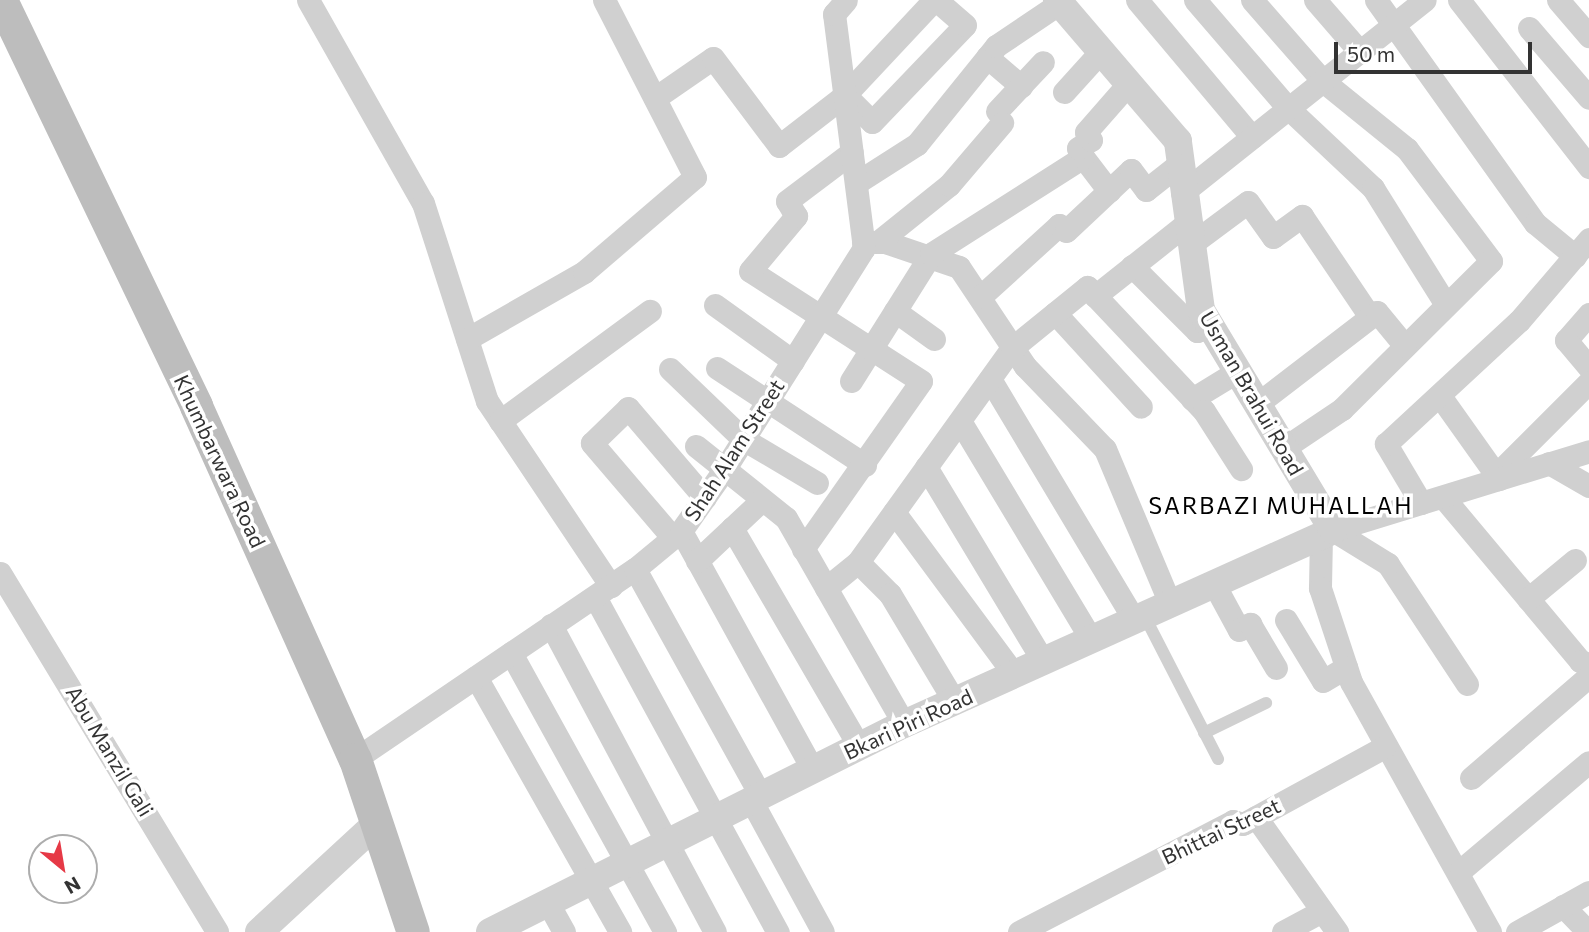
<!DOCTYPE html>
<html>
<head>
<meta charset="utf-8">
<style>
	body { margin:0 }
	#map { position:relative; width:1589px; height:932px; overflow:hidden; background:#fff; font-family:Commissioner,sans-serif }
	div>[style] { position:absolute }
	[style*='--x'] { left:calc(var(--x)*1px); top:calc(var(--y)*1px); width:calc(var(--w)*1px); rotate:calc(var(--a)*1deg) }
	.service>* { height:12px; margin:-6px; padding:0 6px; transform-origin:6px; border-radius:6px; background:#d0d0d0 }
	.minor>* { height:23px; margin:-11.5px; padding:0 11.5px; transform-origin:11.5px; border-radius:11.5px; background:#d0d0d0 }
	.tertiary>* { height:28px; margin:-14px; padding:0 14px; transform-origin:14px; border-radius:14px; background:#d0d0d0 }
	.secondary>* { height:33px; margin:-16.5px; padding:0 16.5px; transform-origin:16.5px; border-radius:16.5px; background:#bdbdbd }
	span { translate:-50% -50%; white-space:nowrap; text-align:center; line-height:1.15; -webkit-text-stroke:7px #fff; paint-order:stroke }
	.street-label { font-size:21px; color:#333 }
	.neighbourhood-label { font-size:23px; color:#000; letter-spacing:2px }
	.north { position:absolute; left:28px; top:834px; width:70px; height:70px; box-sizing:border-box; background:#fff; border:2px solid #adadad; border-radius:50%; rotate:150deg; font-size:19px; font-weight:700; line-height:28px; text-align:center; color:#333 }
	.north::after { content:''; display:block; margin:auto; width:24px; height:32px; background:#e63946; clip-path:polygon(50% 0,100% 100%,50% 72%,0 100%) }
	.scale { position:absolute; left:1334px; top:42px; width:198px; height:32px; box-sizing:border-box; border:4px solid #333; border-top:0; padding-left:9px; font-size:21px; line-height:24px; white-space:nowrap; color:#333; -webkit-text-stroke:5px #fff; paint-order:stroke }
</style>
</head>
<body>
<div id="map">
	<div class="service">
		<div style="--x:1144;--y:615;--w:162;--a:62.8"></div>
		<div style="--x:1204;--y:733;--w:69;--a:-25.8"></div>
	</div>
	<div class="minor">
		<div style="--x:308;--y:0;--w:233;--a:60.5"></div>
		<div style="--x:423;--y:203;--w:208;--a:72.1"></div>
		<div style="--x:487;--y:401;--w:223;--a:56.2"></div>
		<div style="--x:1137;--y:0;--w:179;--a:50"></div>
		<div style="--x:1195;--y:0;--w:143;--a:49.3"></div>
		<div style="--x:1288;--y:108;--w:117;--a:43.3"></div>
		<div style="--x:1373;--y:188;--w:138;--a:58"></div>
		<div style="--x:1252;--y:0;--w:108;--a:48.8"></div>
		<div style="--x:1323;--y:81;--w:108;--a:39"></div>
		<div style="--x:1407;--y:149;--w:140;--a:53.1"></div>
		<div style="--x:1491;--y:261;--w:210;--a:135.2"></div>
		<div style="--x:1342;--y:409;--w:70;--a:146.1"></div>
		<div style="--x:1315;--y:0;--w:69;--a:49.1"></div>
		<div style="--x:1376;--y:0;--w:274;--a:54.5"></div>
		<div style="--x:1535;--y:223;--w:52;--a:39.5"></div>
		<div style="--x:1459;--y:0;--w:212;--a:52.1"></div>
		<div style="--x:1558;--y:0;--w:48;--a:49.3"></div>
		<div style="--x:1529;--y:28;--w:92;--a:49.4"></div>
		<div style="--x:987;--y:57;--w:45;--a:40.5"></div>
		<div style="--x:1064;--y:92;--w:55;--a:-47.9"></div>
		<div style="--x:845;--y:95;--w:38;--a:45"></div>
		<div style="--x:872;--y:122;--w:134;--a:-46.2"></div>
		<div style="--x:965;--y:25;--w:38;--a:-139"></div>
		<div style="--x:655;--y:98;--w:70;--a:-34.6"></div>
		<div style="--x:713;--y:58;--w:110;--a:53.1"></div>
		<div style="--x:779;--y:146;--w:83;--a:-37.7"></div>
		<div style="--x:845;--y:95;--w:130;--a:-46.9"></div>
		<div style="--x:997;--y:111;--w:67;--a:-46.8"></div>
		<div style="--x:1083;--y:157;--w:43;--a:52.6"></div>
		<div style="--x:856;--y:183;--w:72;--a:-32.6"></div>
		<div style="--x:917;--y:144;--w:126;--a:-51.1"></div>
		<div style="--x:996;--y:46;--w:77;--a:-33.9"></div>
		<div style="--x:1182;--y:193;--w:310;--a:-38.5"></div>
		<div style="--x:863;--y:242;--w:22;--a:0"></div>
		<div style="--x:885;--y:242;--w:78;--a:18.7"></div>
		<div style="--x:959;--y:267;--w:119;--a:56.3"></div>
		<div style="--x:1025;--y:366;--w:115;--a:46.1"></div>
		<div style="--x:1105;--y:449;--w:168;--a:67.2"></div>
		<div style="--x:878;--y:242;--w:91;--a:-38.8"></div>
		<div style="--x:949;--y:185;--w:82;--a:-49.5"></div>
		<div style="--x:1190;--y:245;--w:72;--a:-36.6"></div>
		<div style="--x:1248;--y:202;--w:43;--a:54.5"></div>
		<div style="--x:1273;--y:237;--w:36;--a:-36"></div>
		<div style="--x:1302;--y:216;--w:122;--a:56"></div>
		<div style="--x:1132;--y:266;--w:92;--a:45"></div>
		<div style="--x:1197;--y:331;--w:15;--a:-20"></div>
		<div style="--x:1095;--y:296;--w:117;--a:-38.4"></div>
		<div style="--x:980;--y:297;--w:107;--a:-42.3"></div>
		<div style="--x:1059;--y:225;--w:9;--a:41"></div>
		<div style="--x:1066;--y:231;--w:89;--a:-43.2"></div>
		<div style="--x:1131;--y:170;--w:25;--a:53"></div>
		<div style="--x:1146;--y:190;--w:42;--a:-38.2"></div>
		<div style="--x:715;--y:305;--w:96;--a:35.7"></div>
		<div style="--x:895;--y:311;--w:48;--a:35.7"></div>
		<div style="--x:1055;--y:313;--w:127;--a:47.5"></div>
		<div style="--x:1589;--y:314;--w:35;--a:131"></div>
		<div style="--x:1566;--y:340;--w:35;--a:50"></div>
		<div style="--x:467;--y:339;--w:135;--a:-29.8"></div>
		<div style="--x:584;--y:272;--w:146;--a:-40.6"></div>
		<div style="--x:695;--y:177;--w:199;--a:-117.2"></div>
		<div style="--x:717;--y:368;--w:177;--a:33.2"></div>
		<div style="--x:670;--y:369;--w:101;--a:43.8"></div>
		<div style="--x:743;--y:439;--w:86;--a:30.7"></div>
		<div style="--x:990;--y:379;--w:281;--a:59.1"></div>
		<div style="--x:851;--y:381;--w:150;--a:-57.8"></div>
		<div style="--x:931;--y:254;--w:180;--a:-32.5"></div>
		<div style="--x:1083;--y:157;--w:10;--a:-119"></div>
		<div style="--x:1078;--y:148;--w:15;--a:-32"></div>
		<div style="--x:1091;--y:140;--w:9;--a:-122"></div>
		<div style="--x:1086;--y:132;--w:64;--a:-48.8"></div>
		<div style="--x:1440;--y:396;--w:102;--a:54.6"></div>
		<div style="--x:1192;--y:399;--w:54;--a:-31.3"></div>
		<div style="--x:1257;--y:404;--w:151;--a:-37.5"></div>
		<div style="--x:1377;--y:312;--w:44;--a:50.5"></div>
		<div style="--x:500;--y:421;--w:186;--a:-36.3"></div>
		<div style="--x:960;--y:421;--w:254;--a:59"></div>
		<div style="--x:696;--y:446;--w:115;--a:38.7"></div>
		<div style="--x:786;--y:518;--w:237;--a:60.2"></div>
		<div style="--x:1549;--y:463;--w:46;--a:29.9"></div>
		<div style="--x:926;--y:467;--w:227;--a:58.9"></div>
		<div style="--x:1492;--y:479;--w:137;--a:-45"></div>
		<div style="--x:1443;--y:497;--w:214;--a:50.1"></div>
		<div style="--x:1580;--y:661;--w:9;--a:18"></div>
		<div style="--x:1421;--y:503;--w:69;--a:-120.7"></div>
		<div style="--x:1386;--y:444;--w:181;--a:-42.8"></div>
		<div style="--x:1519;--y:321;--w:108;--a:-49.5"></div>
		<div style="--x:894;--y:512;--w:202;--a:53.5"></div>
		<div style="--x:732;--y:528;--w:252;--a:59.8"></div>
		<div style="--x:681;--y:531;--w:273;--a:61.1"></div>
		<div style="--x:1321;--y:535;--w:53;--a:91.1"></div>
		<div style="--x:1320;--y:588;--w:99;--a:71.7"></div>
		<div style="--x:1351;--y:682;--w:286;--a:60.9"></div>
		<div style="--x:673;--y:538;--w:125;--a:-130.5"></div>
		<div style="--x:592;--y:443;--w:50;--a:-44.2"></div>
		<div style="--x:628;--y:408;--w:118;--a:49.5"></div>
		<div style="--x:803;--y:549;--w:205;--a:-54.9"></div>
		<div style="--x:921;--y:381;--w:203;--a:-147.2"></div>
		<div style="--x:750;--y:271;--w:72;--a:-50.1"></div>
		<div style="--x:796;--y:216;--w:17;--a:-121"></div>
		<div style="--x:787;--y:201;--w:81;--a:-37"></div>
		<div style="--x:697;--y:561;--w:89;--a:-43.2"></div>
		<div style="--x:858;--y:562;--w:45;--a:45"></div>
		<div style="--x:890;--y:594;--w:125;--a:59.1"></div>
		<div style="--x:635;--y:569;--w:260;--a:61"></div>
		<div style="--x:0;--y:573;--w:419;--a:58.8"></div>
		<div style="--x:1214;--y:584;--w:52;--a:61.5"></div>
		<div style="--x:1239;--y:630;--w:13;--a:-29"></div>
		<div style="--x:1250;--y:624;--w:51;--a:59.4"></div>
		<div style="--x:826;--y:588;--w:41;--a:-39.1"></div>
		<div style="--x:858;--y:562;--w:264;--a:-54.3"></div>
		<div style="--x:1012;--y:348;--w:97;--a:-39.1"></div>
		<div style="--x:1087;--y:287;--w:170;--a:46.7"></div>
		<div style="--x:1204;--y:411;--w:69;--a:57.5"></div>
		<div style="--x:595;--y:597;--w:382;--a:61.4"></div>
		<div style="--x:1528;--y:599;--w:61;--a:-39.7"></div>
		<div style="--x:1286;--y:620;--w:71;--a:58.8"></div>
		<div style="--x:1323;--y:681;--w:27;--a:-31"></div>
		<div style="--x:551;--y:625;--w:348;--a:61.9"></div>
		<div style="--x:511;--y:653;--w:319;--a:61.1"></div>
		<div style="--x:476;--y:677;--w:293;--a:60.5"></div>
		<div style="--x:1467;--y:684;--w:144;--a:-123.4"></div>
		<div style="--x:1388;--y:564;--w:65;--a:-148.3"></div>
		<div style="--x:1333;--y:530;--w:268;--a:-17.1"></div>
		<div style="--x:355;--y:759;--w:338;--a:-34.2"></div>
		<div style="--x:635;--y:569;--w:60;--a:-39.6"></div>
		<div style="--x:681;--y:531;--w:75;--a:-54.8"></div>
		<div style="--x:724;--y:470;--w:262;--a:-57.8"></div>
		<div style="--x:864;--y:248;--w:236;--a:-97.3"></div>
		<div style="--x:834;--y:14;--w:18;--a:-49"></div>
		<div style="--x:1471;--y:778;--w:156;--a:-40.8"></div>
		<div style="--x:751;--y:800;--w:150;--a:61.4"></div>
		<div style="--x:1256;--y:817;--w:141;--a:54.8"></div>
		<div style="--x:1461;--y:870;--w:167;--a:-40.2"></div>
		<div style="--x:548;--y:903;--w:33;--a:61"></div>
		<div style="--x:1563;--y:906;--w:36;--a:46"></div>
		<div style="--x:1019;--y:932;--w:241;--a:-27.4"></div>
		<div style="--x:1233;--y:821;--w:10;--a:17"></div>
		<div style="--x:1243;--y:824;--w:161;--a:-28.6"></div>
		<div style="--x:1283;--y:932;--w:44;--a:-28.3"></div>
		<div style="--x:1517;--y:932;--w:82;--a:-29.1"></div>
	</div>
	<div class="tertiary">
		<div style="--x:259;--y:932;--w:161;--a:-42.7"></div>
		<div style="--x:490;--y:932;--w:463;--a:-26.7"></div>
		<div style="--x:904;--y:724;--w:471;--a:-24.3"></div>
		<div style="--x:1333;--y:530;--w:257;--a:-121"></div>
		<div style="--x:1201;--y:310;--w:171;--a:-97.8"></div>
		<div style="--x:1178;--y:141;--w:186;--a:-130.6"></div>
	</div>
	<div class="secondary">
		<div style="--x:1;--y:0;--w:450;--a:64.3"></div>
		<div style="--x:196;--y:406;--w:387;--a:65.8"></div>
		<div style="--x:355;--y:759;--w:182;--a:71.5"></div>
	</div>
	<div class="street-label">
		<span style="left:1252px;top:393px;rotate:60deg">Usman Brahui Road</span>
		<span style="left:734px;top:450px;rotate:-57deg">Shah Alam Street</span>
		<span style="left:220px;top:461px;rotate:65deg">Khumbarwara Road</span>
		<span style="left:908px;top:724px;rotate:-25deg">Bkari Piri Road</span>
		<span style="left:110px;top:751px;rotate:59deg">Abu Manzil Gali</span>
		<span style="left:1221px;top:831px;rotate:-25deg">Bhittai Street</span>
	</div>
	<div class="neighbourhood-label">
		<span style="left:1281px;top:505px">SARBAZI MUHALLAH</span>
	</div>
	<div class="north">N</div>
	<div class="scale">50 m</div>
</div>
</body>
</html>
